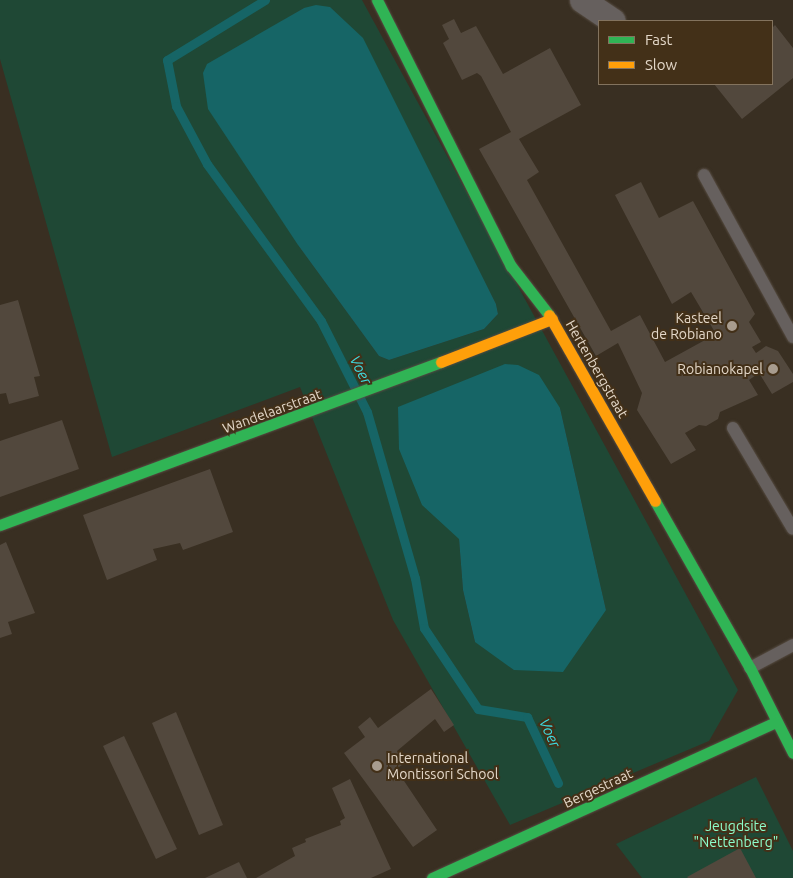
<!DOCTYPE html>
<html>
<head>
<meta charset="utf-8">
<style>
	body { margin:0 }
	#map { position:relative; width:793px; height:878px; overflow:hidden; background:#392f22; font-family:Ubuntu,sans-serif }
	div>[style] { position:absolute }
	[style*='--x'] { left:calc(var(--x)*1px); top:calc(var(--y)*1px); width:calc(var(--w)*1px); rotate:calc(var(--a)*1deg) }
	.green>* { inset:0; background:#1f4835 }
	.water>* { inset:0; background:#166566 }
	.stream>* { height:9px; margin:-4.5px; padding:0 4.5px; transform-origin:4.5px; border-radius:4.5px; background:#166566 }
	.building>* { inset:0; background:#52483d }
	.roads { filter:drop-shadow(0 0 1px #564c42) drop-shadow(0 0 1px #564c42) }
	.lane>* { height:12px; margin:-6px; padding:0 6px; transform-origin:6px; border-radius:6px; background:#66605e }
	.street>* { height:25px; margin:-12.5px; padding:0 12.5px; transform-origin:12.5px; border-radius:12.5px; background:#66605e }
	.fast>* { height:11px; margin:-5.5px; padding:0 5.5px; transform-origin:5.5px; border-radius:5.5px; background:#30b455 }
	.slow>* { height:11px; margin:-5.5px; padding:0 5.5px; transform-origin:5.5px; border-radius:5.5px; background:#ff9f0a }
	.dots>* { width:14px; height:14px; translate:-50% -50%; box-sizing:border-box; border:2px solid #433018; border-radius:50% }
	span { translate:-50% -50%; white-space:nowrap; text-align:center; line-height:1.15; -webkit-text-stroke:4px #433018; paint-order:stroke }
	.poi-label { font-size:14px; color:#e3d7c8 }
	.right { translate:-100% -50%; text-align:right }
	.left { translate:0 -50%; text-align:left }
	.street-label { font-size:14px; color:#e3d7c8 }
	.park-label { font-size:14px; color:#8cfdcb }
	.water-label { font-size:15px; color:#3ddbe0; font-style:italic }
	.legend { position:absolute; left:598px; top:20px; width:175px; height:65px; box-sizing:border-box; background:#433018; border:1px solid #83735e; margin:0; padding:6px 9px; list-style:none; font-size:15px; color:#e3d7c8 }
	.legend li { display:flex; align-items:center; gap:10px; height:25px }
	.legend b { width:25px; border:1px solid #83735e }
</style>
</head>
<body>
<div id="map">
	<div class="green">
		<div style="clip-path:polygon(evenodd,0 0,362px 0,738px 690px,709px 741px,510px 825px,393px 620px,300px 387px,112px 457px,0 59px,0 0,304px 8px,380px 75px,496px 304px,498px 314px,484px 329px,389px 360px,379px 356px,298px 245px,282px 21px,304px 8px,0 0,560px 408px,606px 610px,475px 642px,463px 590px,459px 539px,560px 408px)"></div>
		<div style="clip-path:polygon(756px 777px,793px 851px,793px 878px,642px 878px,616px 844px)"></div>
	</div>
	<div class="water">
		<div style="clip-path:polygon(316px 5px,330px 7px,363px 38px,496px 304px,498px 314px,484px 329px,389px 360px,379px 356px,298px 245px,208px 109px,203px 73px,207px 64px,304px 8px)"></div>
		<div style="clip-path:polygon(505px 364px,518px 365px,539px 375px,560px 408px,606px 610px,563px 672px,514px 670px,475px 642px,463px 590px,459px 539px,422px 505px,399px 449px,398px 407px)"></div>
	</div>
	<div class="stream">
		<div style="--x:265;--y:0;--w:115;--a:148.5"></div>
		<div style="--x:167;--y:60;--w:47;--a:78.9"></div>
		<div style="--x:176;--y:106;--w:66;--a:61.9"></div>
		<div style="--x:207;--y:164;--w:194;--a:54"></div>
		<div style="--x:321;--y:321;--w:102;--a:63.2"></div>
		<div style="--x:367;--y:412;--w:173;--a:73.9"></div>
		<div style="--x:415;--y:578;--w:51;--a:79.8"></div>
		<div style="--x:424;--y:628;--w:97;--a:56.3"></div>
		<div style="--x:478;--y:709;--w:50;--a:9.3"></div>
		<div style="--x:527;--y:717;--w:73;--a:64.8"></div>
	</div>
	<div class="building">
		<div style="clip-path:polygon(454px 19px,461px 33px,476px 26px,503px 74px,550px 48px,581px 105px,519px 139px,539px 172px,527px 180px,611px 331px,640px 315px,665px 362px,716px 334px,691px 292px,672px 304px,615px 195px,641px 182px,659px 218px,693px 201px,755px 314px,749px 322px,761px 342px,752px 347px,756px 353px,766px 346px,778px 351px,793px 374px,793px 382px,772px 394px,759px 373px,749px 380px,758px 395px,720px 412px,718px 419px,706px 426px,699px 425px,685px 433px,696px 450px,671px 464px,637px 410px,642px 393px,618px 343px,596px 356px,479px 149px,511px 132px,481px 76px,477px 73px,462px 80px,443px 43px,449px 39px,442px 25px)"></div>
		<div style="clip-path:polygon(775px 25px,793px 48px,793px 78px,742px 119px,714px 84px,772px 84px,772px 28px)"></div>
		<div style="clip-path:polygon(18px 300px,40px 376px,34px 377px,39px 396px,9px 404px,6px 393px,0 394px,0 305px)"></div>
		<div style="clip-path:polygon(62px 420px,79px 469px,0 497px,0 441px)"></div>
		<div style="clip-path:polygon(210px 469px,233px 532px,183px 550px,180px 543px,153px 549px,157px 560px,107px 580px,83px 515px)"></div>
		<div style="clip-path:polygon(6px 542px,35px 613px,8px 622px,12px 634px,0 638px,0 545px)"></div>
		<div style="clip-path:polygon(431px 689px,454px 725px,444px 732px,435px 719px,397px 751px,405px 763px,396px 769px,437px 830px,413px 847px,344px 753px,365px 737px,358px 727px,370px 717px,378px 728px)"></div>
		<div style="clip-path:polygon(176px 712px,223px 825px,199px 835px,152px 723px)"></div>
		<div style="clip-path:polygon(124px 736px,177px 849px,156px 859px,103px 746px)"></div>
		<div style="clip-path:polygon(350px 779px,391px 869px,371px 878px,256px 878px,295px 856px,292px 848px,306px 842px,305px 839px,341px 825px,340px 821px,345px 818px,332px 788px)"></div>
		<div style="clip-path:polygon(740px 848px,756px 878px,688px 878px,687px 877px)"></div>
		<div style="clip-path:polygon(239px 862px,247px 878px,205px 878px)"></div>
	</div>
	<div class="roads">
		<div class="lane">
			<div style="--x:704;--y:175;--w:185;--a:61.2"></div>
			<div style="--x:733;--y:428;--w:117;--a:59.3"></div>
			<div style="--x:750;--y:668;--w:49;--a:-28.1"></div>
		</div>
		<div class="street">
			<div style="--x:582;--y:0;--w:37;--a:34"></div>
		</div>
		<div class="fast">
			<div style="--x:377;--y:0;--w:298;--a:63.3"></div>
			<div style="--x:511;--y:266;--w:62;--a:52.2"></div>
			<div style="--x:655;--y:501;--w:192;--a:60.4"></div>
			<div style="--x:750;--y:668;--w:95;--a:63.2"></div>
			<div style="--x:0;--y:525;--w:470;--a:-20.3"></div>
			<div style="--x:432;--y:878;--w:378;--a:-24.4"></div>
		</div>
		<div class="slow">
			<div style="--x:549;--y:315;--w:214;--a:60.3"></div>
			<div style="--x:441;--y:362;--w:119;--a:-21.2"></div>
		</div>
	</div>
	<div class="dots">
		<div style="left:732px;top:326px;background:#a89c8e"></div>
		<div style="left:773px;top:369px;background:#a89c8e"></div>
		<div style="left:377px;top:766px;background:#a89c8e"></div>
	</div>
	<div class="poi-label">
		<span class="right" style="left:722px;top:326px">Kasteel<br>de Robiano</span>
		<span class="right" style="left:763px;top:369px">Robianokapel</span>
		<span class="left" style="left:387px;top:766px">International<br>Montissori School</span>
	</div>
	<div class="street-label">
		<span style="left:597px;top:369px;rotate:60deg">Hertenbergstraat</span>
		<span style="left:272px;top:411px;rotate:-20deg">Wandelaarstraat</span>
		<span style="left:598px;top:788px;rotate:-25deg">Bergestraat</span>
	</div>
	<div class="park-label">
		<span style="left:736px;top:834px">Jeugdsite<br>"Nettenberg"</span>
	</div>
	<div class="water-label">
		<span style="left:361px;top:370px;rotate:63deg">Voer</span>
		<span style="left:550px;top:733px;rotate:65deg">Voer</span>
	</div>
	<ul class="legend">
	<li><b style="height:6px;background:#30b455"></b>Fast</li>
	<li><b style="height:6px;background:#ff9f0a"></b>Slow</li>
	</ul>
</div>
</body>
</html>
